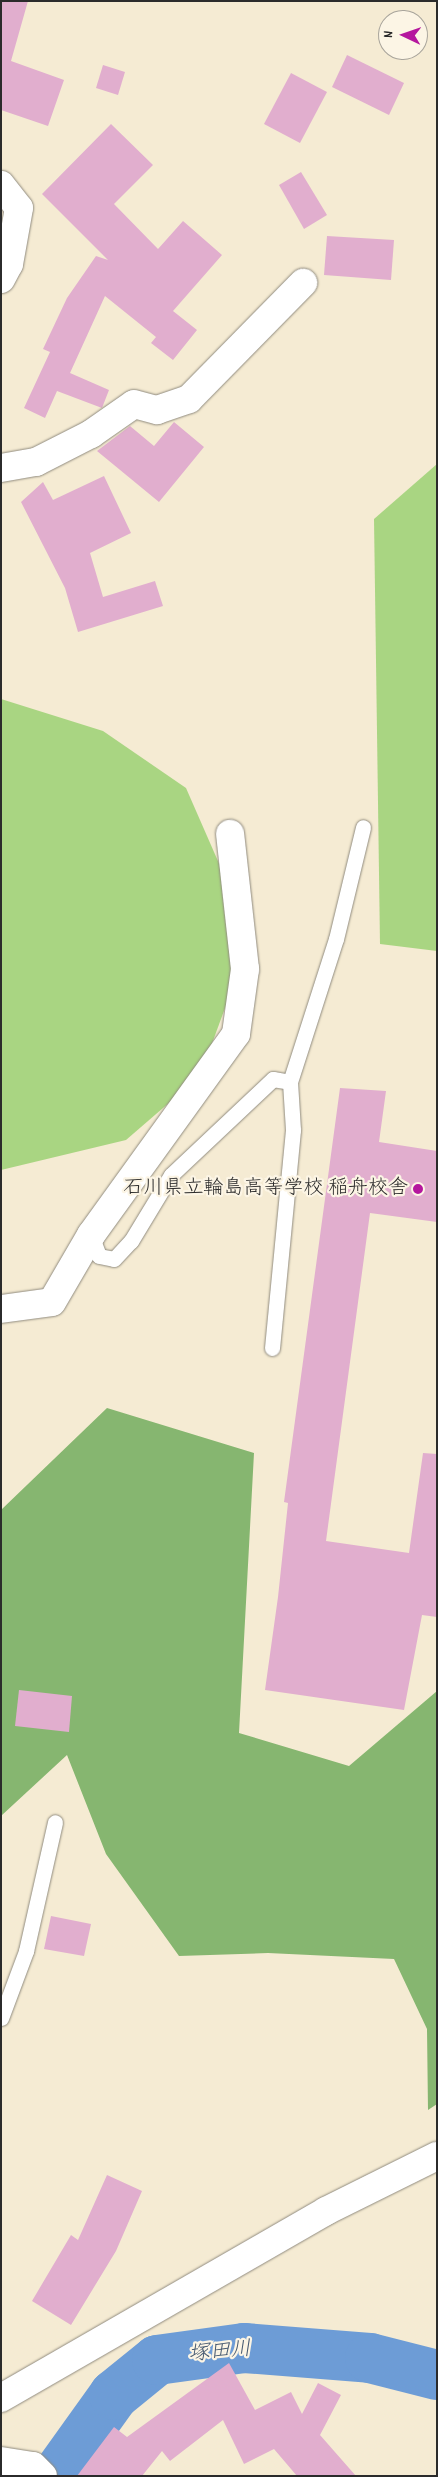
<!DOCTYPE html>
<html>
<head>
<meta charset="utf-8">
<style>
	body { margin:0 }
	#map { position:relative; width:438px; height:2477px; overflow:hidden; background:#f5ebd3; font-family:Dekko,"Klee One",sans-serif }
	div>[style] { position:absolute }
	[style*='--x'] { left:calc(var(--x)*1px); top:calc(var(--y)*1px); width:calc(var(--w)*1px); rotate:calc(var(--a)*1deg) }
	.green>* { inset:0; background:#a9d582 }
	.forest>* { inset:0; background:#86b670 }
	.river>* { height:50px; margin:-25px; padding:0 25px; transform-origin:25px; border-radius:25px; background:#6d9cd6 }
	.building>* { inset:0; background:#e1aece }
	.roads { filter:drop-shadow(0 0 1px #908b7f) drop-shadow(0 0 1px #908b7f) }
	.lane>* { height:15px; margin:-7.5px; padding:0 7.5px; transform-origin:7.5px; border-radius:7.5px; background:#fff }
	.street>* { height:28px; margin:-14px; padding:0 14px; transform-origin:14px; border-radius:14px; background:#fff }
	.secondary>* { height:28px; margin:-14px; padding:0 14px; transform-origin:14px; border-radius:14px; background:#fff }
	.dots>* { width:14px; height:14px; translate:-50% -50%; box-sizing:border-box; border:2px solid #fcf5e5; border-radius:50% }
	span { translate:-50% -50%; white-space:nowrap; text-align:center; line-height:1.15; -webkit-text-stroke:4.5px #fcf5e5; paint-order:stroke }
	.poi-label { font-size:20px; color:#2b2b2b }
	.right { translate:-100% -50%; text-align:right }
	.water-label { font-size:21px; color:#45586f; font-style:italic }
	.frame { position:absolute; inset:0; border:2px solid #2b2b2b; pointer-events:none }
	.north { position:absolute; left:378px; top:10px; width:50px; height:50px; box-sizing:border-box; background:#fcf5e5; border:1px solid #a8a49b; border-radius:50%; rotate:273deg; font-size:14px; font-weight:700; line-height:20px; text-align:center; color:#2b2b2b }
	.north::after { content:''; display:block; margin:auto; width:18px; height:22px; background:#b5179e; clip-path:polygon(50% 0,100% 100%,50% 72%,0 100%) }
</style>
</head>
<body>
<div id="map">
	<div class="green">
		<div style="clip-path:polygon(437px 464px,437px 951px,380px 944px,374px 519px)"></div>
		<div style="clip-path:polygon(1px 699px,103px 731px,186px 788px,221px 868px,235px 981px,200px 1076px,126px 1140px,1px 1170px)"></div>
	</div>
	<div class="forest">
		<div style="clip-path:polygon(107px 1408px,254px 1453px,239px 1733px,349px 1766px,437px 1691px,437px 2104px,428px 2110px,427px 2029px,394px 1959px,268px 1953px,179px 1956px,106px 1854px,67px 1755px,1px 1816px,1px 1510px)"></div>
	</div>
	<div class="river">
		<div style="--x:56;--y:2476;--w:100;--a:-54.4"></div>
		<div style="--x:114;--y:2395;--w:55;--a:-39.1"></div>
		<div style="--x:157;--y:2360;--w:88;--a:-7.9"></div>
		<div style="--x:244;--y:2348;--w:126;--a:4.5"></div>
		<div style="--x:370;--y:2358;--w:69;--a:14.2"></div>
	</div>
	<div class="building">
		<div style="clip-path:polygon(1px 1px,28px 1px,11px 61px,64px 80px,48px 126px,1px 110px)"></div>
		<div style="clip-path:polygon(347px 55px,404px 83px,389px 115px,332px 87px)"></div>
		<div style="clip-path:polygon(103px 65px,125px 72px,118px 95px,96px 88px)"></div>
		<div style="clip-path:polygon(291px 73px,327px 92px,300px 143px,264px 124px)"></div>
		<div style="clip-path:polygon(111px 124px,153px 165px,114px 204px,158px 249px,183px 221px,222px 255px,173px 311px,197px 330px,173px 360px,151px 343px,156px 337px,105px 296px,70px 373px,109px 390px,102px 408px,57px 391px,45px 418px,24px 408px,50px 352px,43px 349px,67px 298px,96px 256px,108px 260px,42px 194px)"></div>
		<div style="clip-path:polygon(301px 172px,327px 215px,304px 229px,279px 185px)"></div>
		<div style="clip-path:polygon(327px 236px,394px 240px,391px 280px,324px 275px)"></div>
		<div style="clip-path:polygon(174px 422px,204px 447px,159px 502px,97px 451px,130px 426px,154px 446px)"></div>
		<div style="clip-path:polygon(104px 476px,131px 533px,90px 553px,103px 597px,155px 581px,163px 606px,78px 632px,65px 588px,21px 502px,43px 482px,53px 500px)"></div>
		<div style="clip-path:polygon(340px 1088px,386px 1091px,379px 1142px,437px 1151px,437px 1222px,370px 1213px,326px 1541px,409px 1553px,423px 1453px,437px 1454px,437px 1617px,422px 1615px,404px 1710px,265px 1690px,278px 1597px,288px 1503px,284px 1502px)"></div>
		<div style="clip-path:polygon(19px 1690px,72px 1696px,69px 1732px,15px 1726px)"></div>
		<div style="clip-path:polygon(51px 1916px,91px 1924px,84px 1956px,44px 1949px)"></div>
		<div style="clip-path:polygon(107px 2175px,142px 2191px,116px 2251px,71px 2325px,32px 2301px,71px 2235px,78px 2240px)"></div>
		<div style="clip-path:polygon(229px 2363px,255px 2410px,291px 2392px,302px 2414px,318px 2383px,341px 2395px,320px 2435px,356px 2476px,297px 2476px,274px 2449px,244px 2464px,223px 2420px,170px 2461px,162px 2451px,142px 2476px,77px 2476px,114px 2427px,127px 2437px)"></div>
	</div>
	<div class="roads">
		<div class="lane">
			<div style="--x:290;--y:1082;--w:150;--a:-72.2"></div>
			<div style="--x:336;--y:939;--w:115;--a:-76.4"></div>
			<div style="--x:91;--y:1235;--w:22;--a:69"></div>
			<div style="--x:99;--y:1256;--w:15;--a:11"></div>
			<div style="--x:114;--y:1259;--w:25;--a:-47"></div>
			<div style="--x:131;--y:1241;--w:77;--a:-58.8"></div>
			<div style="--x:171;--y:1175;--w:140;--a:-43.3"></div>
			<div style="--x:273;--y:1079;--w:17;--a:10"></div>
			<div style="--x:290;--y:1082;--w:48;--a:86.4"></div>
			<div style="--x:293;--y:1130;--w:219;--a:95.5"></div>
			<div style="--x:1;--y:2018;--w:72;--a:-69.5"></div>
			<div style="--x:26;--y:1951;--w:132;--a:-77.3"></div>
		</div>
		<div class="street">
			<div style="--x:1;--y:185;--w:29;--a:52"></div>
			<div style="--x:19;--y:208;--w:57;--a:100.1"></div>
			<div style="--x:9;--y:264;--w:17;--a:118"></div>
			<div style="--x:1;--y:468;--w:36;--a:-10"></div>
			<div style="--x:36;--y:462;--w:62;--a:-27"></div>
			<div style="--x:91;--y:434;--w:52;--a:-34.9"></div>
			<div style="--x:134;--y:404;--w:24;--a:15"></div>
			<div style="--x:157;--y:410;--w:34;--a:-19"></div>
			<div style="--x:189;--y:399;--w:163;--a:-45.5"></div>
			<div style="--x:1;--y:1309;--w:51;--a:-7.8"></div>
			<div style="--x:52;--y:1302;--w:78;--a:-59.8"></div>
			<div style="--x:91;--y:1235;--w:248;--a:-54.2"></div>
			<div style="--x:236;--y:1034;--w:66;--a:-82.1"></div>
			<div style="--x:245;--y:969;--w:136;--a:-96.3"></div>
			<div style="--x:1;--y:2461;--w:32;--a:9"></div>
			<div style="--x:33;--y:2466;--w:14;--a:45"></div>
		</div>
		<div class="secondary">
			<div style="--x:1;--y:2398;--w:375;--a:-29.9"></div>
			<div style="--x:326;--y:2211;--w:124;--a:-26.4"></div>
		</div>
	</div>
	<div class="dots">
		<div style="left:418px;top:1189px;background:#b5179e"></div>
	</div>
	<div class="poi-label">
		<span class="right" style="left:408px;top:1189px">石川県立輪島高等学校 稲舟校舎</span>
	</div>
	<div class="water-label">
		<span style="left:220px;top:2353px;rotate:-5deg">塚田川</span>
	</div>
	<div class="frame"></div>
	<div class="north">N</div>
</div>
</body>
</html>
